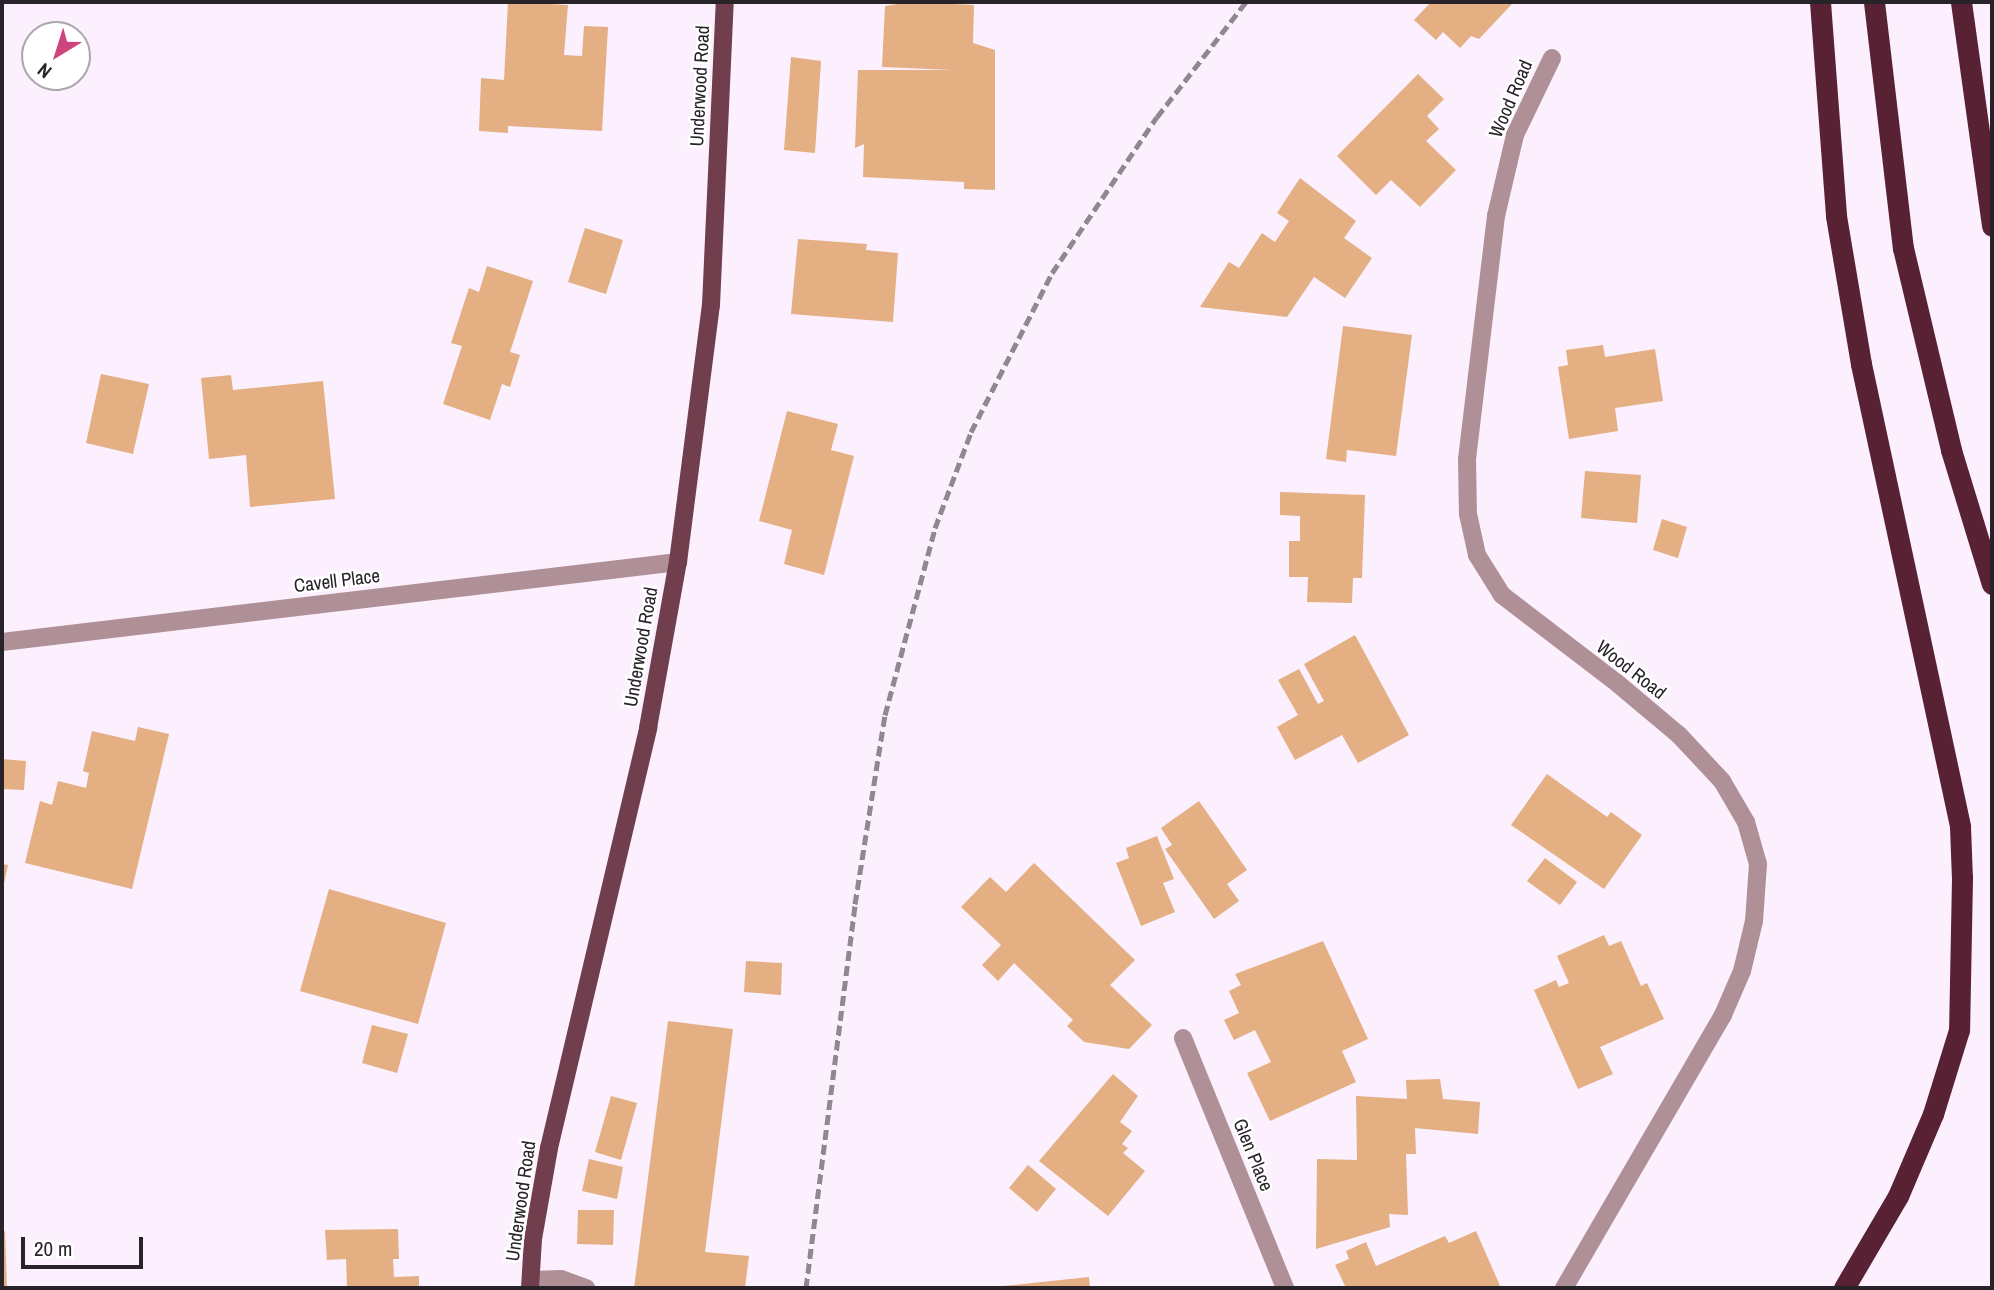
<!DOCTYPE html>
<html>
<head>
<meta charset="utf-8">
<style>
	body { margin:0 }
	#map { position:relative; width:1994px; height:1290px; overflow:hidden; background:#fceffe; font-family:"Archivo Narrow",sans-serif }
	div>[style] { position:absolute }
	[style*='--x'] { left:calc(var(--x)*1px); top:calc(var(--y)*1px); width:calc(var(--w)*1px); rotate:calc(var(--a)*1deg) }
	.building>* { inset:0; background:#e3af83 }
	.minor>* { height:18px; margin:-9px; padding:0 9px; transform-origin:9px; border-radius:9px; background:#af9097 }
	.major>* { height:18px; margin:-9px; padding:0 9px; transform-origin:9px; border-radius:9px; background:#713e4d }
	.highway>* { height:21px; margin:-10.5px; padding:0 10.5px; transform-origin:10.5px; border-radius:10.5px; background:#592134 }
	.rail>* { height:5px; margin-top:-2.5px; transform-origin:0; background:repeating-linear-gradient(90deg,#908792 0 10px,transparent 0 15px) }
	span { translate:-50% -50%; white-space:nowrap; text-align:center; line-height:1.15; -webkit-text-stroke:5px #fff; paint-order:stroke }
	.street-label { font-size:19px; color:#282229 }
	.frame { position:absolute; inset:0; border:4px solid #282229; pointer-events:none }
	.north { position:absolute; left:21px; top:21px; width:70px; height:70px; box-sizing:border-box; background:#fff; border:2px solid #a9a7a9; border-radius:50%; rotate:218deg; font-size:19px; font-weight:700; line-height:28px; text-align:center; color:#282229 }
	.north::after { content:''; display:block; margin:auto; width:24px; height:32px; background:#ce457e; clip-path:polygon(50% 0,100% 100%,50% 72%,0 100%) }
	.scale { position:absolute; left:21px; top:1237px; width:122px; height:32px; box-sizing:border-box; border:4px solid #282229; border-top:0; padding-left:9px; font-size:21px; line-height:24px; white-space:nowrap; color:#282229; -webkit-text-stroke:5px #fff; paint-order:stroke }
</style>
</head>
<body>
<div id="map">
	<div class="building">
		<div style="clip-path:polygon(508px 2px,568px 5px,564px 55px,582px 56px,584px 26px,608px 27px,602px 131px,508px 126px,508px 133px,479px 131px,481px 78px,504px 80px)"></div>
		<div style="clip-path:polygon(910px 2px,974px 5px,973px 43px,995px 50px,995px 190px,964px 189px,964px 182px,863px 177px,864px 144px,855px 148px,858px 70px,952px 70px,882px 67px,885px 6px)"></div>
		<div style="clip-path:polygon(1431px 2px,1509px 2px,1512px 4px,1479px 39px,1471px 36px,1460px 48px,1443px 32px,1436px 40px,1414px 20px)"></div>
		<div style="clip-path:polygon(791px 57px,821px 61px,815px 153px,784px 150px)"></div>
		<div style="clip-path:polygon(1418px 74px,1444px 99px,1427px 116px,1439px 129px,1426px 141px,1456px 170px,1420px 207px,1391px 180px,1376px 195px,1337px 156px)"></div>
		<div style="clip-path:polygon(1300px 178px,1356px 221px,1344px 238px,1372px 258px,1345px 298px,1314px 277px,1287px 317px,1200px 307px,1229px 262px,1239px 268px,1262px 233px,1275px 242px,1289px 221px,1277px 213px)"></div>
		<div style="clip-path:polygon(585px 228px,623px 240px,606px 294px,568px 282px)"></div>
		<div style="clip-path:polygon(798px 239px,867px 244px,866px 250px,898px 253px,893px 322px,791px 314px)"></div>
		<div style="clip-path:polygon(487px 266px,533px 281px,510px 352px,520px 355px,510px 387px,502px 384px,490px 420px,443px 404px,462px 346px,451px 343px,469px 288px,479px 292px)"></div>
		<div style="clip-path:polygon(1343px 326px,1412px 335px,1396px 456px,1347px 450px,1346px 462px,1326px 459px)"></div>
		<div style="clip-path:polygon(1603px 345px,1605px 357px,1655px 349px,1663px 401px,1615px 408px,1618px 431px,1569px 439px,1558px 367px,1568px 365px,1566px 350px)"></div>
		<div style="clip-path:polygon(101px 374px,149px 384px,133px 454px,86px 443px)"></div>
		<div style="clip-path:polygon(231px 375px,233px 390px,323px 381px,335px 499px,250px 507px,246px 455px,209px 459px,201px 378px)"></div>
		<div style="clip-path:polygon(787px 411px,838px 424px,831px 450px,854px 456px,824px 575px,784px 564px,792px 530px,759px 521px)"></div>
		<div style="clip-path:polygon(1585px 471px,1641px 475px,1637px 523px,1581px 518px)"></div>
		<div style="clip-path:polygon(1280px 492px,1365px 495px,1362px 578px,1353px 578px,1352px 603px,1307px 602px,1308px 577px,1289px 577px,1289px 541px,1300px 541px,1300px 516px,1280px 515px)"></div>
		<div style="clip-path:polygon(1662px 519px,1687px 527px,1678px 558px,1653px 550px)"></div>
		<div style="clip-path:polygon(1355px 635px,1409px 735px,1358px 763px,1342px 735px,1295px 760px,1277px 727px,1298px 715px,1278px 680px,1299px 669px,1318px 704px,1324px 701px,1304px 664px)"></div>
		<div style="clip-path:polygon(138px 727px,169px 734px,132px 889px,25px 863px,40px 801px,52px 805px,58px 781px,86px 788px,89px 773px,83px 771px,92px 731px,135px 741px)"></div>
		<div style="clip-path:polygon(2px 759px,26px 761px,24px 790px,2px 789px)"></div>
		<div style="clip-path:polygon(1547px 774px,1607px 817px,1611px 812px,1642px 835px,1604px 889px,1511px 825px)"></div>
		<div style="clip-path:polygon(1199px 801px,1247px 870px,1227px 884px,1239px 901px,1214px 919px,1165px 849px,1172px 845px,1161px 828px)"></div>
		<div style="clip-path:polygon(1157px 836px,1174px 879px,1163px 883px,1175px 912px,1141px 926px,1116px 863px,1129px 858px,1126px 848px)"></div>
		<div style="clip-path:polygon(1545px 858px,1577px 882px,1560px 905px,1527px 881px)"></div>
		<div style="clip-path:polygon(1034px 863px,1135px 960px,1110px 985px,1152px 1025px,1129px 1049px,1084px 1042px,1067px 1026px,1073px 1020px,1014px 963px,998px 981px,982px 965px,1001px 945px,961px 907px,990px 877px,1006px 892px)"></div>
		<div style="clip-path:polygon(2px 864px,8px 865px,3px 888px,2px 887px)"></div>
		<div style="clip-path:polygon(329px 889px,446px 923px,418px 1024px,300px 991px)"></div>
		<div style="clip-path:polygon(1604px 935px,1609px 946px,1621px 941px,1641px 986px,1647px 983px,1664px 1019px,1600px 1047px,1613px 1074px,1578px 1089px,1534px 990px,1556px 980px,1559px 987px,1569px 983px,1557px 956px)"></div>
		<div style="clip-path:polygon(1323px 941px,1368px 1039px,1342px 1051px,1356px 1082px,1270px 1121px,1247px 1073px,1271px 1062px,1255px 1030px,1234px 1040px,1224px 1020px,1239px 1013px,1229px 991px,1241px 985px,1235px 974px)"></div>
		<div style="clip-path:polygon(746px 961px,782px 963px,781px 995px,744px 992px)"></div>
		<div style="clip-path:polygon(668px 1021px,733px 1029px,705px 1252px,749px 1256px,745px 1288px,634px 1288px)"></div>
		<div style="clip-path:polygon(372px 1025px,408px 1034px,397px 1073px,362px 1063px)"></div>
		<div style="clip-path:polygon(1113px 1074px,1138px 1096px,1120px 1122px,1132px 1131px,1122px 1144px,1128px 1148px,1123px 1153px,1145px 1171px,1108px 1216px,1039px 1161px)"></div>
		<div style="clip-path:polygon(1440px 1079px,1443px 1099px,1480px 1102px,1478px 1134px,1415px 1128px,1416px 1154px,1406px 1154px,1408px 1215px,1389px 1214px,1390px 1227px,1316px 1249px,1317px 1159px,1357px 1160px,1356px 1096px,1407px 1099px,1406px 1080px)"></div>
		<div style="clip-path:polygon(611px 1096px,637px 1103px,621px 1160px,595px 1152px)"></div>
		<div style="clip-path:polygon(589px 1159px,623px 1167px,617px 1199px,582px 1191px)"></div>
		<div style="clip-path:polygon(1028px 1165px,1056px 1189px,1037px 1212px,1009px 1188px)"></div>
		<div style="clip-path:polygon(578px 1210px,614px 1210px,613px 1245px,577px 1244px)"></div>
		<div style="clip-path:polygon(398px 1229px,399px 1259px,393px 1259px,394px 1277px,419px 1276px,419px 1288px,347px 1288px,346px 1259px,327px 1260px,325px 1230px)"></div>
		<div style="clip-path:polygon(5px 1231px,7px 1288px,2px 1288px,2px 1232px)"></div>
		<div style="clip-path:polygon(1476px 1231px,1501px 1288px,1346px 1288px,1335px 1265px,1349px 1259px,1346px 1251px,1366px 1242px,1376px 1266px,1445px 1236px,1449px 1243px)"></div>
		<div style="clip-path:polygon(1089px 1277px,1090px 1288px,1003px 1288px,1003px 1286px)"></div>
	</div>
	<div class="minor">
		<div style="--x:1552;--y:58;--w:85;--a:115.7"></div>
		<div style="--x:1515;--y:135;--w:83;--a:103.2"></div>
		<div style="--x:1496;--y:216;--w:245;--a:96.8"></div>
		<div style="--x:1467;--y:459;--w:55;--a:89"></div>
		<div style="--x:1468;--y:514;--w:42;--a:77.6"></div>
		<div style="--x:1477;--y:555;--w:47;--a:58"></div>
		<div style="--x:1502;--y:595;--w:145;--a:37.4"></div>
		<div style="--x:1617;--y:683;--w:81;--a:40"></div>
		<div style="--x:1679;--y:735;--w:63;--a:46.9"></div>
		<div style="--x:1722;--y:781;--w:48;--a:59.7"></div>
		<div style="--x:1746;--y:822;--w:44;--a:74.1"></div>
		<div style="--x:1758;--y:864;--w:57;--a:94"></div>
		<div style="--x:1754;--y:921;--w:51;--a:103.5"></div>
		<div style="--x:1742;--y:971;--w:48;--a:113.4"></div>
		<div style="--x:1723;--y:1015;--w:316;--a:120.2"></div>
		<div style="--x:2;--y:642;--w:681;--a:-6.75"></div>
		<div style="--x:1183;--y:1038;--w:270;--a:67.8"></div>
		<div style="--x:531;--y:1280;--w:30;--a:-2"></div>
		<div style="--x:561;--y:1279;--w:27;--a:20"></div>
	</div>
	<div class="major">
		<div style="--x:530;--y:1288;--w:49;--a:-86.5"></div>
		<div style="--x:533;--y:1239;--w:92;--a:-80"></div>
		<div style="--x:549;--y:1148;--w:432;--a:-76.7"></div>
		<div style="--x:648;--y:728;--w:169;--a:-79.8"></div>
		<div style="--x:678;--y:562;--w:259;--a:-82.7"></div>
		<div style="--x:711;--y:305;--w:303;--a:-87.4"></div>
	</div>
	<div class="highway">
		<div style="--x:1820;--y:2;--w:215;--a:85.7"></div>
		<div style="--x:1836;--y:216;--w:150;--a:80.4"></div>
		<div style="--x:1861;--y:364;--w:473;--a:77.9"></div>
		<div style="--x:1960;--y:827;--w:51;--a:87.8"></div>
		<div style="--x:1962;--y:878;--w:152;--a:91.1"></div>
		<div style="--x:1959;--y:1030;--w:88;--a:107.2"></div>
		<div style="--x:1933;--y:1114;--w:89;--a:113.1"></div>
		<div style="--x:1898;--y:1196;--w:107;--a:120.4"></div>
		<div style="--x:1874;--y:2;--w:248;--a:83.3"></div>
		<div style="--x:1903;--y:248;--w:208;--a:76.6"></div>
		<div style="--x:1951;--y:450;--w:140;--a:73"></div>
		<div style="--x:1961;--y:2;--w:226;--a:82.1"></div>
	</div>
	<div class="rail">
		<div style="--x:806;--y:1288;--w:387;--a:-82.7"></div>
		<div style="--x:855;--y:904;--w:191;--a:-81"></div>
		<div style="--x:885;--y:715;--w:194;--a:-75"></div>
		<div style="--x:935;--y:528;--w:103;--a:-69.4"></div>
		<div style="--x:971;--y:432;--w:178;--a:-63"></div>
		<div style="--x:1052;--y:273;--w:188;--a:-56.1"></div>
		<div style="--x:1157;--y:117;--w:145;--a:-52.3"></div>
	</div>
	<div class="street-label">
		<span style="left:700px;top:86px;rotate:-87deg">Underwood Road</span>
		<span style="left:1511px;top:99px;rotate:-67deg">Wood Road</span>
		<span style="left:337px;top:581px;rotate:-7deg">Cavell Place</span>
		<span style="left:641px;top:647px;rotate:-80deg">Underwood Road</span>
		<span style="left:1631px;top:670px;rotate:38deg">Wood Road</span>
		<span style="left:1253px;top:1155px;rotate:68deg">Glen Place</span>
		<span style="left:521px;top:1201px;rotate:-82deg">Underwood Road</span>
	</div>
	<div class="frame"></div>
	<div class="north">N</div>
	<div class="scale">20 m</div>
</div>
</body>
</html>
